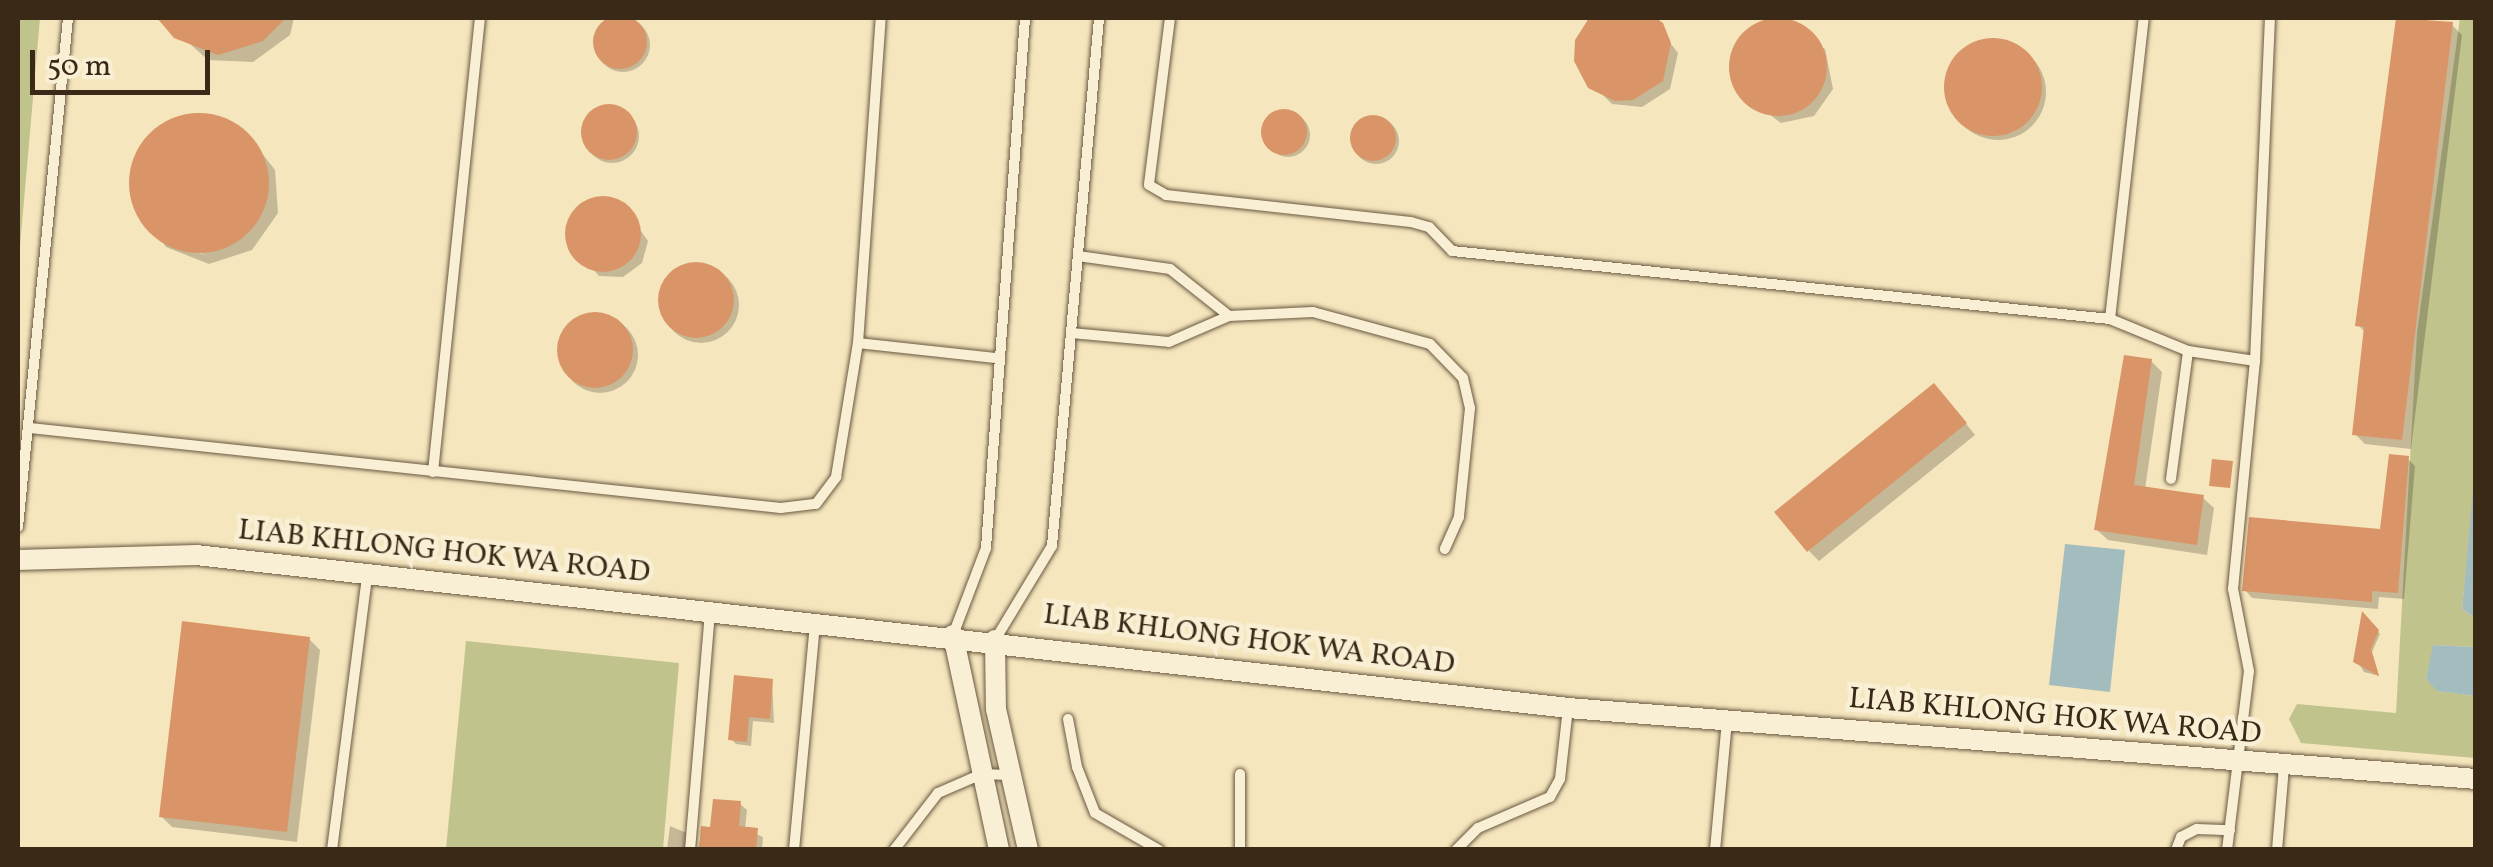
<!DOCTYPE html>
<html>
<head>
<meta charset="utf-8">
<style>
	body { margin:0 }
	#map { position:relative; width:2493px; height:867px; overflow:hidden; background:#f5e6bd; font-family:Vollkorn,serif }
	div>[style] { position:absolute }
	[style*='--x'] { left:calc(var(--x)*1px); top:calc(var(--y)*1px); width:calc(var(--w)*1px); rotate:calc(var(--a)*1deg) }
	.green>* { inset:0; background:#c1c38d }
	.water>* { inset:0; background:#a3bcbd }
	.shadow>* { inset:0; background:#0003 }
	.round { border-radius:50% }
	.building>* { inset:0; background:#d99567 }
	.roads { filter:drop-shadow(0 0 2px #6a5841) drop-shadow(0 0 2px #6a5841) }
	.service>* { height:10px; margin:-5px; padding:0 5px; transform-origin:5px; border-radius:5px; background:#f8efd4 }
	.minor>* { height:20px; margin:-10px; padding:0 10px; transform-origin:10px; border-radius:10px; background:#f8efd4 }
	span { translate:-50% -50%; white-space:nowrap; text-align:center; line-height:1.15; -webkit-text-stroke:9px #f8efd4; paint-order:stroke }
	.street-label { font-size:30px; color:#3b2918 }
	.frame { position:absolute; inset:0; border:20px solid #3b2918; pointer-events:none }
	.scale { position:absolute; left:30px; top:50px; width:180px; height:45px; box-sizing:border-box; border:5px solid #3b2918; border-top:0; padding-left:12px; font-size:30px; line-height:35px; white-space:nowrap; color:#3b2918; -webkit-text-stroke:8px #f8efd4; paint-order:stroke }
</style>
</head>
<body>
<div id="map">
	<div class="green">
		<div style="clip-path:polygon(18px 18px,40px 18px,18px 269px)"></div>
		<div style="clip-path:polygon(2460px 18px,2475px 18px,2476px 469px,2462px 609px,2475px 618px,2475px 647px,2434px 645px,2426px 679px,2438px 691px,2475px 696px,2475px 758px,2301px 743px,2289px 719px,2297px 704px,2396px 713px,2417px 333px)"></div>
		<div style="clip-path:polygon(466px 641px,679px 663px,663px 849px,446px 849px)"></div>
	</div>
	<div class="water">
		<div style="clip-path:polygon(2475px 469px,2475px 618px,2462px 609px)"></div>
		<div style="clip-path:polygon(2065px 544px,2125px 550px,2110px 692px,2049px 685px)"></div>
		<div style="clip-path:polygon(2433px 645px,2475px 647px,2475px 696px,2437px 691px,2426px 679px)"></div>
	</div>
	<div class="shadow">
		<div style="clip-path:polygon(161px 18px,294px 18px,290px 35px,253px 62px,208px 60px)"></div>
		<div style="clip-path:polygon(1597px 18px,1651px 18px,1678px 53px,1670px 89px,1642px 107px,1612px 104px,1582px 74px,1577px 40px)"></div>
		<div style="clip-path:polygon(2399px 18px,2451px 24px,2462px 35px,2411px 449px,2365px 444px,2355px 434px,2366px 333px,2358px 325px)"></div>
		<div class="round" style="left:596px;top:18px;width:54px;height:54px"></div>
		<div style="clip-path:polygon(1779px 21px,1825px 49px,1833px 89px,1814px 116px,1781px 123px,1737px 90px,1733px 55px,1760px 24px)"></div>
		<div class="round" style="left:1950px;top:44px;width:96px;height:96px"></div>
		<div class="round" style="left:585px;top:109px;width:54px;height:54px"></div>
		<div class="round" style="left:1266px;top:113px;width:44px;height:44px"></div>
		<div style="clip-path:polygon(190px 116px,212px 117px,251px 139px,275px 170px,278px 213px,252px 250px,209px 264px,166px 247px,163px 243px,209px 256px,157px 238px,132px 196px,138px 153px,151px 135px)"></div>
		<div class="round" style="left:1353px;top:118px;width:46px;height:46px"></div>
		<div style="clip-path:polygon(598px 198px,621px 203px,648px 241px,642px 263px,623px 277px,599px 276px,568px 240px,578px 208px)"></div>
		<div class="round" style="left:663px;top:267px;width:76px;height:76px"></div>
		<div class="round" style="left:562px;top:317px;width:76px;height:76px"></div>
		<div style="clip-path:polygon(2151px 361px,2162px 372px,2145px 489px,2203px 498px,2214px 508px,2207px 555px,2108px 540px,2097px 530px)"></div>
		<div style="clip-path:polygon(1945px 397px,1975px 435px,1819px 561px,1809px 551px)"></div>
		<div style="clip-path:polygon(2408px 459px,2415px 466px,2404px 599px,2379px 597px,2378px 609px,2252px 598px,2245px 590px,2382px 532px)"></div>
		<div style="clip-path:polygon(2364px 616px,2380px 634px,2372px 652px,2379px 676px,2364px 672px,2356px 659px)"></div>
		<div style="clip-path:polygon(309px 639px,320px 650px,297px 842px,172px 827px,161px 816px)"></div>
		<div style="clip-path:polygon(772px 681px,774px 723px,753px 721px,751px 746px,736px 744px,731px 739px)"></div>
		<div style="clip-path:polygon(740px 804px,747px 810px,745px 829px,763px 837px,762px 850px,698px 850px,703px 829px,712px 830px)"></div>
		<div style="clip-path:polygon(670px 826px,689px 834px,688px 850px,667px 850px)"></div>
	</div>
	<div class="building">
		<div class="round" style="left:593px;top:15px;width:54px;height:54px"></div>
		<div style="clip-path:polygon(157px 18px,286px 18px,263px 41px,218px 55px,174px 38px)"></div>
		<div style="clip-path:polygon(1589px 18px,1656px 18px,1663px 23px,1671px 43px,1663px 81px,1633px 100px,1615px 101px,1588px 88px,1574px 61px,1575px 40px)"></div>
		<div style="clip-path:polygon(2396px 18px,2453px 22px,2402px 440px,2352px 435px,2364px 327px,2355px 326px)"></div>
		<div class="round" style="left:1729px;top:18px;width:98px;height:98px"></div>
		<div class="round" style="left:1944px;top:38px;width:98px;height:98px"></div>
		<div class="round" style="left:581px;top:104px;width:56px;height:56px"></div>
		<div class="round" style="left:1261px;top:109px;width:46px;height:46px"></div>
		<div class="round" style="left:129px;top:113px;width:140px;height:140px"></div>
		<div class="round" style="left:1350px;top:115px;width:46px;height:46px"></div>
		<div class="round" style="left:565px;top:196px;width:76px;height:76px"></div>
		<div class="round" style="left:658px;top:262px;width:76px;height:76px"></div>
		<div class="round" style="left:557px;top:312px;width:76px;height:76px"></div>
		<div style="clip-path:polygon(2124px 355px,2152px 359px,2134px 485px,2204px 495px,2197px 545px,2094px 530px)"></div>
		<div style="clip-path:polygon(1934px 383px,1967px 423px,1807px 552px,1774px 512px)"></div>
		<div style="clip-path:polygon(2389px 454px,2409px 456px,2398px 593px,2372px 591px,2372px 602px,2242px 591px,2249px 517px,2380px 529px)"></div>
		<div style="clip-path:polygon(2212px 459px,2233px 461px,2230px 488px,2209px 486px)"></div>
		<div style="clip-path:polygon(2362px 611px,2379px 630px,2371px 649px,2379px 676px,2353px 662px)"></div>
		<div style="clip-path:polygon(182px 621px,310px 637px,287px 832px,159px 817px)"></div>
		<div style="clip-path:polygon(734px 675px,773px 679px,770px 719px,749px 717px,747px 742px,728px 740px)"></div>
		<div style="clip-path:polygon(713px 799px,741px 801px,739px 826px,758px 828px,756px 850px,699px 850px,701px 826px,710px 827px)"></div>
	</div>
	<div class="roads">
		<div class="service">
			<div style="--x:1170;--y:18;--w:168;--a:97.2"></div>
			<div style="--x:1149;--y:185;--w:20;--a:30"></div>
			<div style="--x:1166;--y:195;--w:246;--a:6.3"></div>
			<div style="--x:1411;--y:222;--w:19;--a:16"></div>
			<div style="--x:1429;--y:227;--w:33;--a:46"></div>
			<div style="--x:1452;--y:251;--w:662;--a:5.9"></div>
			<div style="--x:2110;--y:319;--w:84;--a:22.3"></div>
			<div style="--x:2188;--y:351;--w:68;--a:8.5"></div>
			<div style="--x:1078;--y:256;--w:93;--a:8"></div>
			<div style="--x:1170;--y:269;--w:75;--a:38.5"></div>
			<div style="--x:2110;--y:319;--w:303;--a:-83.6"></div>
			<div style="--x:1071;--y:333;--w:98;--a:5.2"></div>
			<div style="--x:1169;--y:342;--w:65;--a:-23.4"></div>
			<div style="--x:1229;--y:316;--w:84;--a:-2.7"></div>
			<div style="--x:1313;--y:312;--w:121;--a:15.3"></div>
			<div style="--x:1430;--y:344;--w:47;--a:45.9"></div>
			<div style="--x:1463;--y:378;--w:31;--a:77"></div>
			<div style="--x:1470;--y:408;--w:110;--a:95.8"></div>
			<div style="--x:1459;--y:517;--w:35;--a:114"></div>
			<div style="--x:858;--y:343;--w:140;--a:6.2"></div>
			<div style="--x:30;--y:428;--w:755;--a:6.08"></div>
			<div style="--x:781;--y:508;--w:35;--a:-7"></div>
			<div style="--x:816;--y:504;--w:34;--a:-53"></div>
			<div style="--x:836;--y:477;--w:136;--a:-80.7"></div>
			<div style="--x:858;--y:343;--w:326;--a:-86"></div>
			<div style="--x:433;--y:472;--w:456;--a:-84.1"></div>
			<div style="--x:2171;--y:479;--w:129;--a:-82.4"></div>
			<div style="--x:18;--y:527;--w:511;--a:-84.39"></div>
			<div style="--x:953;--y:635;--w:93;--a:-69.2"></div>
			<div style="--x:986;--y:548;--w:531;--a:-85.79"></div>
			<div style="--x:995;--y:640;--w:110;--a:-58.8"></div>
			<div style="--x:1052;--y:546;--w:530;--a:-84.91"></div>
			<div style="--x:1068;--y:719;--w:49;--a:79.4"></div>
			<div style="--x:1077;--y:767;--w:49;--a:68.6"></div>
			<div style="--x:1095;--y:813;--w:74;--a:30"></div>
			<div style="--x:1240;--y:774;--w:76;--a:90"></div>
			<div style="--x:332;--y:850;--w:277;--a:-82.7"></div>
			<div style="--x:690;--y:850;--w:241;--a:-85.2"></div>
			<div style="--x:794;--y:850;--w:229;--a:-84.7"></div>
			<div style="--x:894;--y:850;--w:72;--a:-52.3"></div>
			<div style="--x:938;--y:793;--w:48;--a:-23.4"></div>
			<div style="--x:982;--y:774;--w:26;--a:2"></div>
			<div style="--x:1456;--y:850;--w:31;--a:-45"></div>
			<div style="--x:1478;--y:828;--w:78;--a:-23.3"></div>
			<div style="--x:1550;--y:797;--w:21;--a:-61"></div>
			<div style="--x:1560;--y:779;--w:71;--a:-83.6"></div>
			<div style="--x:1715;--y:850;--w:130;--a:-84.7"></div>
			<div style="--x:2176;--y:850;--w:14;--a:-69"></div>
			<div style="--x:2181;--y:837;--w:18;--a:-27"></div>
			<div style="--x:2197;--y:829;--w:33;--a:2"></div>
			<div style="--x:2227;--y:850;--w:180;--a:-83"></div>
			<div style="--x:2249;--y:671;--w:84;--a:-101"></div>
			<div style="--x:2233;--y:589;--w:229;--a:-84.5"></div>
			<div style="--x:2255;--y:361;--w:343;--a:-87.5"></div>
			<div style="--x:2277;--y:850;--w:83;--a:-85.2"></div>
		</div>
		<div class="minor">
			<div style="--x:18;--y:560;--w:178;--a:-1.6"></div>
			<div style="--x:196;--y:555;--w:1381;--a:6.36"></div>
			<div style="--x:1568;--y:708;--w:911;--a:4.47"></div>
			<div style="--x:953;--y:635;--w:220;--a:77.9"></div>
			<div style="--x:995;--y:640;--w:69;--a:89.2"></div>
			<div style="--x:996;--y:709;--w:145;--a:77.2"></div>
		</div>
	</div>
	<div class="street-label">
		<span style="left:444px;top:552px;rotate:6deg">LIAB KHLONG HOK WA ROAD</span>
		<span style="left:1249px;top:640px;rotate:7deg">LIAB KHLONG HOK WA ROAD</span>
		<span style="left:2055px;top:717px;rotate:5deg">LIAB KHLONG HOK WA ROAD</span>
	</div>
	<div class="frame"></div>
	<div class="scale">50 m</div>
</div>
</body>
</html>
